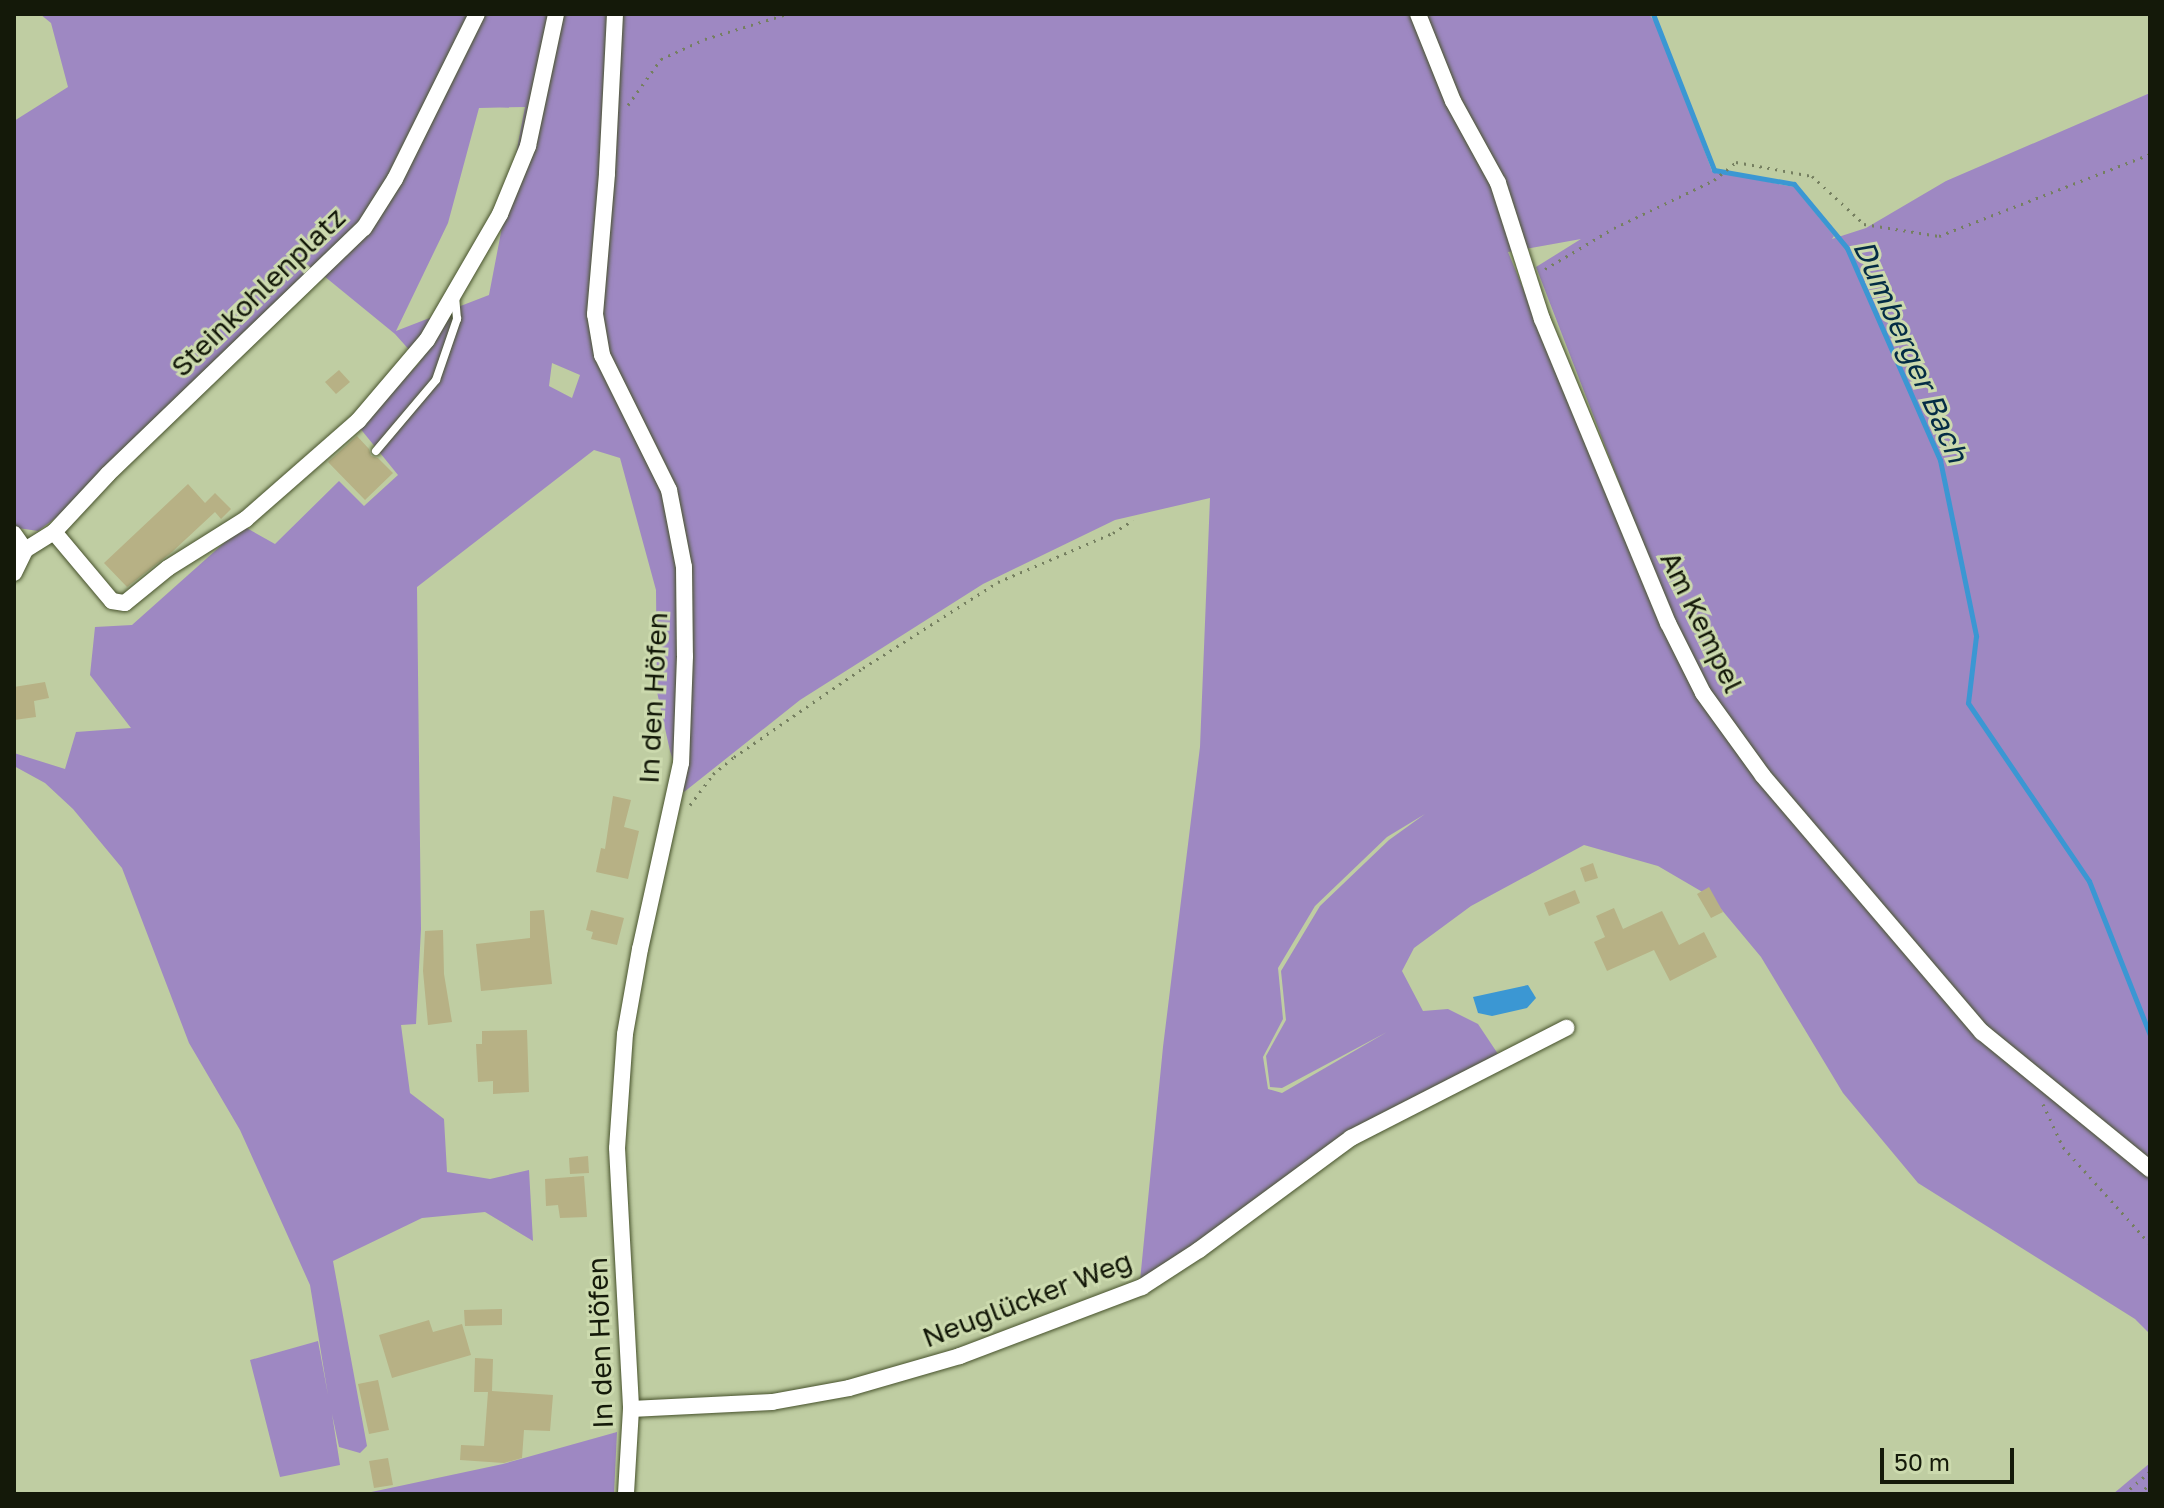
<!DOCTYPE html>
<html>
<head>
<meta charset="utf-8">
<style>
	body { margin:0 }
	#map { position:relative; width:2164px; height:1508px; overflow:hidden; background:#bfcda2; font-family:"Golos Text",sans-serif }
	div>[style] { position:absolute }
	[style*='--x'] { left:calc(var(--x)*1px); top:calc(var(--y)*1px); width:calc(var(--w)*1px); rotate:calc(var(--a)*1deg) }
	.green>* { inset:0; background:#9e88c2 }
	.water>* { inset:0; background:#3b97d3 }
	.stream>* { height:5px; margin:-2.5px; padding:0 2.5px; transform-origin:2.5px; border-radius:2.5px; background:#3b97d3 }
	.building>* { inset:0; background:#b7b185 }
	.path>* { height:3px; margin-top:-1.5px; transform-origin:0; background:repeating-linear-gradient(90deg,#757f60 0 2px,transparent 0 8px) }
	.roads { filter:drop-shadow(0 0 2px #47522c) drop-shadow(0 0 2px #47522c) }
	.service>* { height:8px; margin:-4px; padding:0 4px; transform-origin:4px; border-radius:4px; background:#fff }
	.minor>* { height:16px; margin:-8px; padding:0 8px; transform-origin:8px; border-radius:8px; background:#fff }
	span { translate:-50% -50%; white-space:nowrap; text-align:center; line-height:1.15; -webkit-text-stroke:6px #ccdaae; paint-order:stroke }
	.street-label { font-size:28px; color:#141909 }
	.water-label { font-size:30px; color:#042c45; font-style:italic }
	.frame { position:absolute; inset:0; border:16px solid #141909; pointer-events:none }
	.scale { position:absolute; left:1880px; top:1448px; width:134px; height:36px; box-sizing:border-box; border:4px solid #141909; border-top:0; padding-left:10px; font-size:24px; line-height:28px; white-space:nowrap; color:#141909; -webkit-text-stroke:6px #ccdaae; paint-order:stroke }
</style>
</head>
<body>
<div id="map">
	<div class="green">
		<div style="clip-path:polygon(evenodd,40px 14px,1649px 14px,1659px 28px,1712px 171px,1794px 187px,1834px 236px,1832px 239px,1866px 228px,1946px 181px,2150px 93px,2150px 1334px,2135px 1319px,1918px 1183px,1843px 1093px,1761px 957px,1711px 897px,1658px 866px,1584px 845px,1471px 906px,1414px 948px,1402px 971px,1423px 1011px,1448px 1009px,1478px 1024px,1500px 1057px,1418px 1096px,1140px 1281px,1163px 1047px,1200px 747px,1210px 498px,1115px 520px,983px 584px,800px 700px,684px 792px,670px 751px,657px 692px,656px 590px,620px 458px,594px 450px,417px 587px,421px 929px,416px 1024px,401px 1025px,410px 1093px,444px 1119px,447px 1172px,490px 1179px,529px 1170px,533px 1241px,485px 1212px,422px 1218px,333px 1261px,367px 1446px,360px 1453px,339px 1447px,332px 1414px,340px 1465px,280px 1477px,250px 1360px,318px 1341px,328px 1395px,310px 1285px,240px 1130px,189px 1043px,122px 868px,73px 809px,45px 783px,14px 766px,14px 753px,65px 769px,76px 732px,131px 728px,90px 675px,95px 627px,132px 625px,243px 526px,275px 544px,339px 481px,364px 506px,398px 475px,359px 427px,420px 362px,395px 334px,313px 267px,65px 511px,38px 531px,18px 528px,14px 522px,14px 121px,68px 87px,51px 23px,40px 14px,525px 107px,489px 295px,396px 331px,448px 223px,479px 108px,525px 107px,40px 14px,1581px 239px,1536px 267px,1666px 604px,1708px 690px,1804px 821px,1667px 637px,1508px 252px,1581px 239px,40px 14px,552px 363px,580px 375px,572px 398px,549px 386px,552px 363px,40px 14px,1425px 814px,1389px 840px,1320px 906px,1281px 971px,1286px 1020px,1266px 1056px,1270px 1087px,1282px 1088px,1387px 1032px,1282px 1093px,1268px 1089px,1263px 1057px,1283px 1019px,1278px 968px,1315px 906px,1387px 837px,1425px 814px)"></div>
		<div style="clip-path:polygon(617px 1432px,614px 1494px,362px 1494px,503px 1464px)"></div>
		<div style="clip-path:polygon(2150px 1463px,2150px 1494px,2113px 1494px)"></div>
	</div>
	<div class="water">
		<div style="clip-path:polygon(1528px 985px,1536px 998px,1527px 1008px,1492px 1016px,1478px 1013px,1473px 997px)"></div>
	</div>
	<div class="stream">
		<div style="--x:1653;--y:14;--w:168;--a:68.6"></div>
		<div style="--x:1714;--y:170;--w:81;--a:9.9"></div>
		<div style="--x:1794;--y:184;--w:83;--a:50.4"></div>
		<div style="--x:1847;--y:248;--w:232;--a:66.3"></div>
		<div style="--x:1940;--y:460;--w:180;--a:78.4"></div>
		<div style="--x:1976;--y:636;--w:67;--a:96.8"></div>
		<div style="--x:1968;--y:703;--w:215;--a:55.8"></div>
		<div style="--x:2089;--y:881;--w:166;--a:68.4"></div>
	</div>
	<div class="building">
		<div style="clip-path:polygon(339px 370px,350px 382px,336px 394px,325px 382px)"></div>
		<div style="clip-path:polygon(357px 436px,369px 449px,371px 456px,378px 458px,393px 473px,365px 500px,328px 462px)"></div>
		<div style="clip-path:polygon(188px 484px,205px 503px,215px 493px,231px 509px,221px 519px,215px 512px,172px 552px,127px 587px,104px 563px)"></div>
		<div style="clip-path:polygon(45px 682px,49px 698px,34px 701px,36px 717px,14px 720px,14px 687px)"></div>
		<div style="clip-path:polygon(613px 796px,631px 800px,624px 827px,639px 831px,628px 879px,596px 872px,601px 848px,605px 849px)"></div>
		<div style="clip-path:polygon(1593px 863px,1598px 878px,1585px 882px,1580px 868px)"></div>
		<div style="clip-path:polygon(1709px 887px,1723px 912px,1711px 918px,1697px 894px)"></div>
		<div style="clip-path:polygon(1575px 890px,1580px 903px,1549px 916px,1544px 903px)"></div>
		<div style="clip-path:polygon(1614px 908px,1623px 929px,1662px 911px,1679px 945px,1704px 932px,1717px 957px,1670px 981px,1654px 950px,1607px 971px,1594px 942px,1605px 937px,1596px 916px)"></div>
		<div style="clip-path:polygon(544px 910px,552px 984px,481px 991px,476px 944px,530px 938px,530px 911px)"></div>
		<div style="clip-path:polygon(591px 910px,624px 918px,617px 945px,591px 939px,593px 932px,586px 930px)"></div>
		<div style="clip-path:polygon(443px 930px,444px 974px,452px 1022px,428px 1025px,423px 971px,425px 931px)"></div>
		<div style="clip-path:polygon(527px 1030px,529px 1092px,493px 1094px,493px 1081px,478px 1082px,476px 1044px,482px 1044px,482px 1031px)"></div>
		<div style="clip-path:polygon(588px 1156px,589px 1173px,570px 1174px,569px 1158px)"></div>
		<div style="clip-path:polygon(584px 1176px,587px 1217px,560px 1218px,558px 1205px,546px 1206px,545px 1179px)"></div>
		<div style="clip-path:polygon(502px 1309px,502px 1325px,465px 1326px,464px 1310px)"></div>
		<div style="clip-path:polygon(429px 1320px,433px 1332px,462px 1324px,471px 1355px,392px 1378px,379px 1335px)"></div>
		<div style="clip-path:polygon(475px 1358px,493px 1359px,492px 1391px,553px 1395px,550px 1431px,524px 1430px,522px 1458px,504px 1463px,460px 1460px,461px 1445px,484px 1446px,488px 1392px,474px 1392px)"></div>
		<div style="clip-path:polygon(378px 1380px,389px 1430px,369px 1434px,358px 1384px)"></div>
		<div style="clip-path:polygon(388px 1458px,393px 1485px,374px 1488px,369px 1461px)"></div>
	</div>
	<div class="path">
		<div style="--x:628;--y:105;--w:57;--a:-54.3"></div>
		<div style="--x:661;--y:59;--w:48;--a:-24.4"></div>
		<div style="--x:705;--y:39;--w:86;--a:-17"></div>
		<div style="--x:1545;--y:269;--w:80;--a:-30.7"></div>
		<div style="--x:1614;--y:228;--w:111;--a:-25.6"></div>
		<div style="--x:1714;--y:180;--w:28;--a:-39"></div>
		<div style="--x:1736;--y:162;--w:77;--a:10.4"></div>
		<div style="--x:1812;--y:176;--w:71;--a:42.7"></div>
		<div style="--x:1864;--y:224;--w:76;--a:9.1"></div>
		<div style="--x:1939;--y:236;--w:226;--a:-21.2"></div>
		<div style="--x:690;--y:805;--w:39;--a:-53"></div>
		<div style="--x:713;--y:774;--w:27;--a:-39"></div>
		<div style="--x:734;--y:757;--w:157;--a:-34.6"></div>
		<div style="--x:863;--y:668;--w:160;--a:-32.5"></div>
		<div style="--x:998;--y:582;--w:125;--a:-23.1"></div>
		<div style="--x:1113;--y:533;--w:24;--a:-33"></div>
		<div style="--x:2043;--y:1104;--w:47;--a:65.1"></div>
		<div style="--x:2063;--y:1147;--w:130;--a:48.1"></div>
		<div style="--x:2124;--y:1494;--w:35;--a:-41"></div>
		<div style="--x:2139;--y:1494;--w:15;--a:-42"></div>
	</div>
	<div class="roads">
		<div class="service">
			<div style="--x:376;--y:451;--w:93;--a:-49.8"></div>
			<div style="--x:436;--y:380;--w:65;--a:-71"></div>
			<div style="--x:457;--y:319;--w:22;--a:-95"></div>
		</div>
		<div class="minor">
			<div style="--x:615;--y:14;--w:160;--a:92.9"></div>
			<div style="--x:607;--y:174;--w:141;--a:94.9"></div>
			<div style="--x:595;--y:314;--w:42;--a:80.3"></div>
			<div style="--x:602;--y:355;--w:151;--a:63.6"></div>
			<div style="--x:669;--y:490;--w:78;--a:79"></div>
			<div style="--x:684;--y:567;--w:89;--a:89.4"></div>
			<div style="--x:685;--y:656;--w:107;--a:92.1"></div>
			<div style="--x:681;--y:763;--w:190;--a:102.4"></div>
			<div style="--x:640;--y:949;--w:86;--a:100"></div>
			<div style="--x:625;--y:1034;--w:114;--a:94"></div>
			<div style="--x:617;--y:1148;--w:261;--a:86.9"></div>
			<div style="--x:631;--y:1409;--w:85;--a:93.4"></div>
			<div style="--x:1418;--y:14;--w:94;--a:68.1"></div>
			<div style="--x:1453;--y:101;--w:94;--a:61.2"></div>
			<div style="--x:1498;--y:183;--w:143;--a:72.1"></div>
			<div style="--x:1542;--y:319;--w:329;--a:67.5"></div>
			<div style="--x:1668;--y:623;--w:78;--a:63.4"></div>
			<div style="--x:1703;--y:693;--w:102;--a:54.1"></div>
			<div style="--x:1763;--y:776;--w:337;--a:49.5"></div>
			<div style="--x:1982;--y:1032;--w:217;--a:39.2"></div>
			<div style="--x:54;--y:532;--w:90;--a:50"></div>
			<div style="--x:112;--y:601;--w:13;--a:9"></div>
			<div style="--x:125;--y:603;--w:55;--a:-39.1"></div>
			<div style="--x:168;--y:568;--w:92;--a:-32.1"></div>
			<div style="--x:246;--y:519;--w:149;--a:-41.2"></div>
			<div style="--x:358;--y:421;--w:106;--a:-49.6"></div>
			<div style="--x:427;--y:340;--w:146;--a:-59.9"></div>
			<div style="--x:500;--y:214;--w:74;--a:-67.6"></div>
			<div style="--x:528;--y:146;--w:135;--a:-78"></div>
			<div style="--x:14;--y:534;--w:19;--a:55"></div>
			<div style="--x:14;--y:573;--w:25;--a:-64"></div>
			<div style="--x:25;--y:550;--w:34;--a:-32"></div>
			<div style="--x:54;--y:532;--w:79;--a:-47"></div>
			<div style="--x:108;--y:474;--w:355;--a:-43.9"></div>
			<div style="--x:364;--y:228;--w:58;--a:-57.7"></div>
			<div style="--x:395;--y:179;--w:184;--a:-63.6"></div>
			<div style="--x:631;--y:1409;--w:141;--a:-2.8"></div>
			<div style="--x:772;--y:1402;--w:78;--a:-10.3"></div>
			<div style="--x:849;--y:1388;--w:116;--a:-16.1"></div>
			<div style="--x:960;--y:1356;--w:195;--a:-20.8"></div>
			<div style="--x:1142;--y:1287;--w:68;--a:-33"></div>
			<div style="--x:1199;--y:1250;--w:189;--a:-36.4"></div>
			<div style="--x:1351;--y:1138;--w:242;--a:-27.1"></div>
		</div>
	</div>
	<div class="street-label">
		<span style="left:258px;top:292px;rotate:-44deg">Steinkohlenplatz</span>
		<span style="left:1702px;top:622px;rotate:64deg">Am Kempel</span>
		<span style="left:653px;top:698px;rotate:-87deg">In den Höfen</span>
		<span style="left:1027px;top:1299px;rotate:-21deg">Neuglücker Weg</span>
		<span style="left:600px;top:1343px;rotate:-92deg">In den Höfen</span>
	</div>
	<div class="water-label">
		<span style="left:1911px;top:351px;rotate:66deg">Dumberger Bach</span>
	</div>
	<div class="frame"></div>
	<div class="scale">50 m</div>
</div>
</body>
</html>
